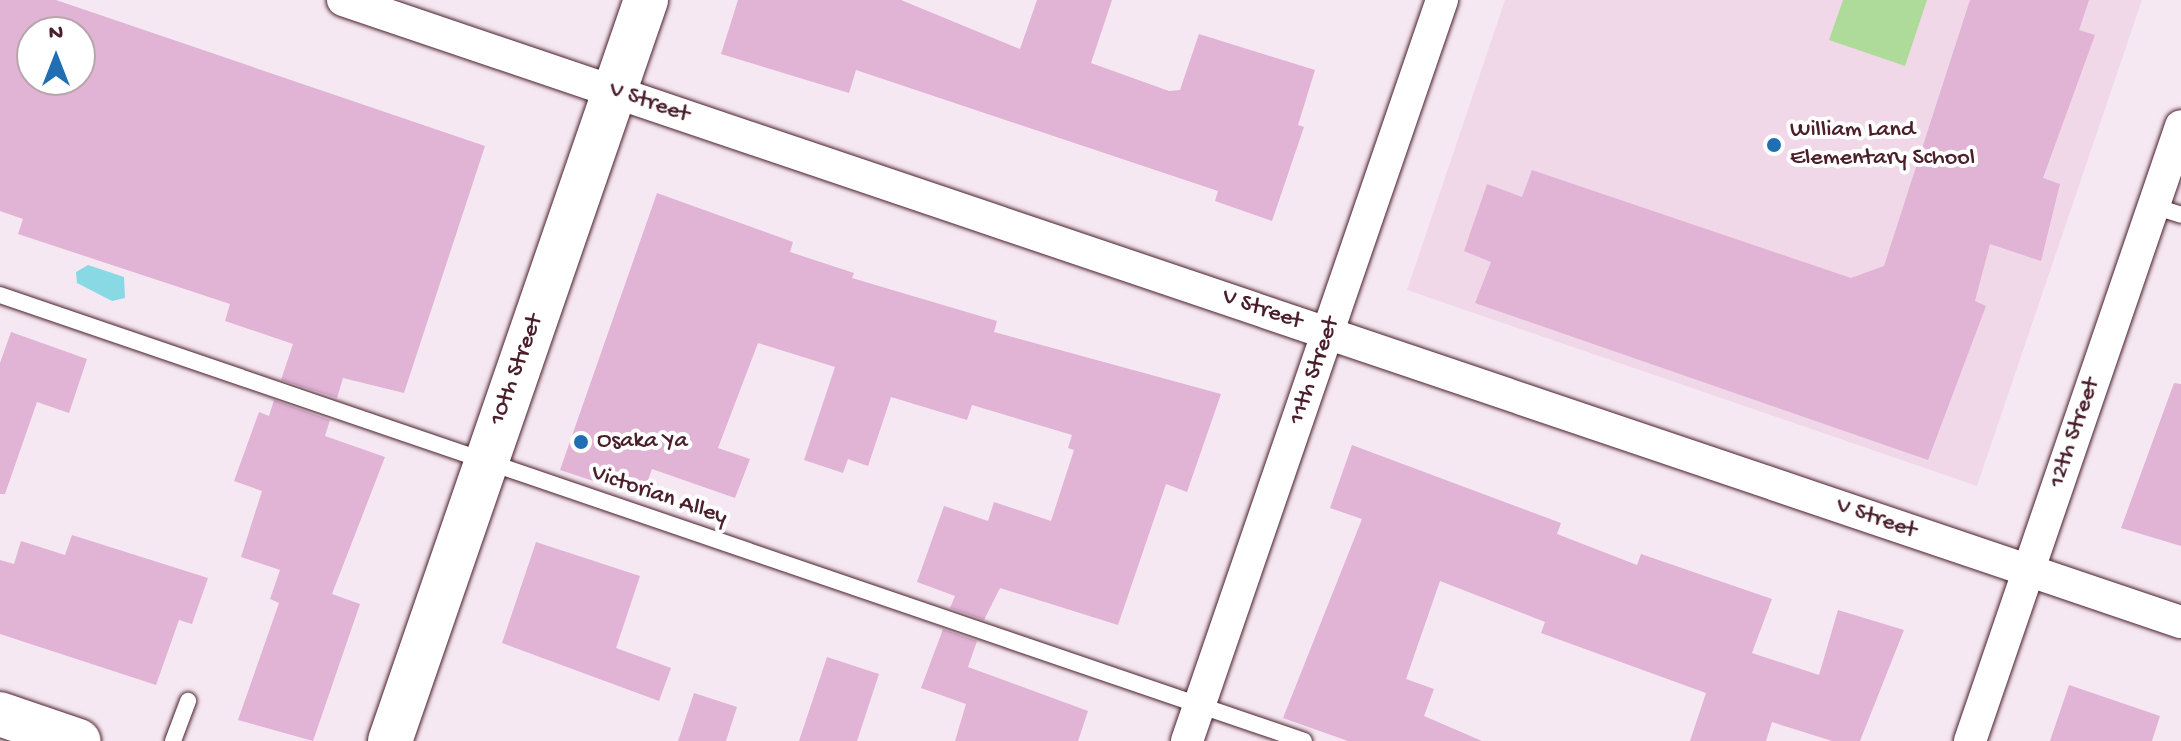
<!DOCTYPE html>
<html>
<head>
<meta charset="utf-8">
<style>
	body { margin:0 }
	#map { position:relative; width:2181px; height:741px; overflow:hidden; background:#f6e8f2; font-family:"Gochi Hand",sans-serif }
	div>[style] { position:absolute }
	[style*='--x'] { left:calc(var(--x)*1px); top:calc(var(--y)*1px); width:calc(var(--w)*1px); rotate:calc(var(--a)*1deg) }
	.built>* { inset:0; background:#f0d8e9 }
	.green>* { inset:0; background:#aedb9a }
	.water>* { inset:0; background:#89d9e4 }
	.building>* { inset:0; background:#e1b3d5 }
	.roads { filter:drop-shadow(0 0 2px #4a1f2b) drop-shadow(0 0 2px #4a1f2b) }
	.lane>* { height:16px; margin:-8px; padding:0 8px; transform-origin:8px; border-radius:8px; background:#fff }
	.street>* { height:32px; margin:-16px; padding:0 16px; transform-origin:16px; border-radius:16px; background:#fff }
	.secondary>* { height:44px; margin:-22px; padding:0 22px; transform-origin:22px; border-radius:22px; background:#fff }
	.dots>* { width:22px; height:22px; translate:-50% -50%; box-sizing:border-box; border:4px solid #fff; border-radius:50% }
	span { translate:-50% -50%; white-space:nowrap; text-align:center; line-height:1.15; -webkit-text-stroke:8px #fff; paint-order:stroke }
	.street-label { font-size:24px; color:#4a1f2b }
	.poi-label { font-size:24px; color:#4a1f2b }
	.left { translate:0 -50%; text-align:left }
	.north { position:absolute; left:16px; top:16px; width:80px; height:80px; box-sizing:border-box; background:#fff; border:2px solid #b7a5aa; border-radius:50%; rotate:0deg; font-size:22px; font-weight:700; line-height:32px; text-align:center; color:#4a1f2b }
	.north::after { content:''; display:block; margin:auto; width:28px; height:36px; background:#1f6fb2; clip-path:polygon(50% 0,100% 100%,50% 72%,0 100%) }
</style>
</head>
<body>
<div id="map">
	<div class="built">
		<div style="clip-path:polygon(1505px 0,2142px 0,1977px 486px,1407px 290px)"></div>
	</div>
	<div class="green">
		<div style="clip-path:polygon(1843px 0,1927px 0,1905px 66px,1829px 40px)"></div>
	</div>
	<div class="water">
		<div style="clip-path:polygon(88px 265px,124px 277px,125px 298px,112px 301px,77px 283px,76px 272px)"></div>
	</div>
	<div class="building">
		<div style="clip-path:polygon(evenodd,0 0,56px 0,485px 146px,404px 393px,343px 378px,337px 398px,281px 380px,293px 344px,225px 321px,230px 304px,18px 234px,23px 219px,0 211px,0 0,32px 32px,80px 32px,80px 80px,32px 80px,32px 32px)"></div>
		<div style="clip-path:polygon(738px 0,901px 0,1020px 49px,1037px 0,1112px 0,1091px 63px,1169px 91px,1180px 90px,1199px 34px,1315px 70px,1298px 125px,1304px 127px,1272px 221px,1215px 201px,1218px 191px,856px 70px,849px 93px,721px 54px)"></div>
		<div style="clip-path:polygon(1970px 0,2089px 0,2079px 30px,2095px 35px,2043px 178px,2060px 184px,2041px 261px,1990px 244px,1975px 301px,1986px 306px,1928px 460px,1475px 303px,1491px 262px,1464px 251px,1487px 184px,1522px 197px,1532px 170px,1851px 278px,1884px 266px)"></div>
		<div style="clip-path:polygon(657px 193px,793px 242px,790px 252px,854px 273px,852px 278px,997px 321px,994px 332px,1221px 394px,1187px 492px,1166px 484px,1118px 625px,1000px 588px,984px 620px,950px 608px,955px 596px,917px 582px,944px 506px,988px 521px,994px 502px,1051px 521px,1074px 450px,1068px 448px,1072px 435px,972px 405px,967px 420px,891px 397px,868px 466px,848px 459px,843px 473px,804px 460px,835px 367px,758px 343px,718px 448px,750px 459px,735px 498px,652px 469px,642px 497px,560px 470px)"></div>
		<div style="clip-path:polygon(11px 332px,87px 359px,69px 413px,37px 402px,5px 494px,0 494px,0 363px)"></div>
		<div style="clip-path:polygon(2174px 383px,2181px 384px,2181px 546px,2121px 528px)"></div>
		<div style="clip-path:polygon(274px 400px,330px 420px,325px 436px,385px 457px,332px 594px,360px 604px,313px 741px,238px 720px,279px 603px,270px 599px,280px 570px,241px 557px,262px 491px,234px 481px,259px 412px,269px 416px)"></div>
		<div style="clip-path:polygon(1352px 445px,1561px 523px,1557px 534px,1637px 565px,1641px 554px,1772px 599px,1752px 653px,1819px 675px,1838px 610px,1904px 630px,1860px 741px,1832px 741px,1772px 722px,1766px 741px,1690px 741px,1706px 693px,1541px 633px,1545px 622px,1440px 581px,1406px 679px,1434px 689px,1424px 716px,1482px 741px,1348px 741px,1283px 718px,1362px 519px,1330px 508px)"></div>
		<div style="clip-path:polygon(72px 535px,208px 578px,192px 624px,179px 620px,156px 685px,0 634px,0 560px,14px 564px,21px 541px,65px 555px)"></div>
		<div style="clip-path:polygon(536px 542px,640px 576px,616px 648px,671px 668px,659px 701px,502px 643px)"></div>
		<div style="clip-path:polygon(943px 629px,977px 641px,968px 667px,1088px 711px,1078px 741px,955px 741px,966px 704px,921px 688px)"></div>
		<div style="clip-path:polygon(827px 657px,879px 674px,857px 741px,799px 741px)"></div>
		<div style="clip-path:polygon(2069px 685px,2160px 716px,2152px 741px,2050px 741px)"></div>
		<div style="clip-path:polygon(694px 693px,737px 707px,726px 741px,678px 741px)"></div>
	</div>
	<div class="roads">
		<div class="lane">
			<div style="--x:2154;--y:206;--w:28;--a:18"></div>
			<div style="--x:0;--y:295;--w:1378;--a:18.88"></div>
			<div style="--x:173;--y:741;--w:43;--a:-69.4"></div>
		</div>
		<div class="street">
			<div style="--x:343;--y:0;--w:1940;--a:18.7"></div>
			<div style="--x:1187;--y:741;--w:784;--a:-71.01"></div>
			<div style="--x:1970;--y:741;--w:650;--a:-71.06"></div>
		</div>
		<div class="secondary">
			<div style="--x:0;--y:714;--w:83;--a:18.9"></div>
			<div style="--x:390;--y:741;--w:784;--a:-70.94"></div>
		</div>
	</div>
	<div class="dots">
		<div style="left:1774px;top:145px;background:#1f6fb2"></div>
		<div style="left:581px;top:442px;background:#1f6fb2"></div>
	</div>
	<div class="street-label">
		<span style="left:649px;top:103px;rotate:19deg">V Street</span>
		<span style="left:1262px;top:310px;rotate:19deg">V Street</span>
		<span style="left:517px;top:370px;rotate:-70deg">10th Street</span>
		<span style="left:1315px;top:371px;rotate:-71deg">11th Street</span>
		<span style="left:2075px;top:433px;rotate:-71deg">12th Street</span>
		<span style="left:659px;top:496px;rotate:19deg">Victorian Alley</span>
		<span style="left:1876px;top:519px;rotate:19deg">V Street</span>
	</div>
	<div class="poi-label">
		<span class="left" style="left:1790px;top:145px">William Land<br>Elementary School</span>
		<span class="left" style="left:597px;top:442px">Osaka Ya</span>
	</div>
	<div class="north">N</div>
</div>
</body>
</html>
